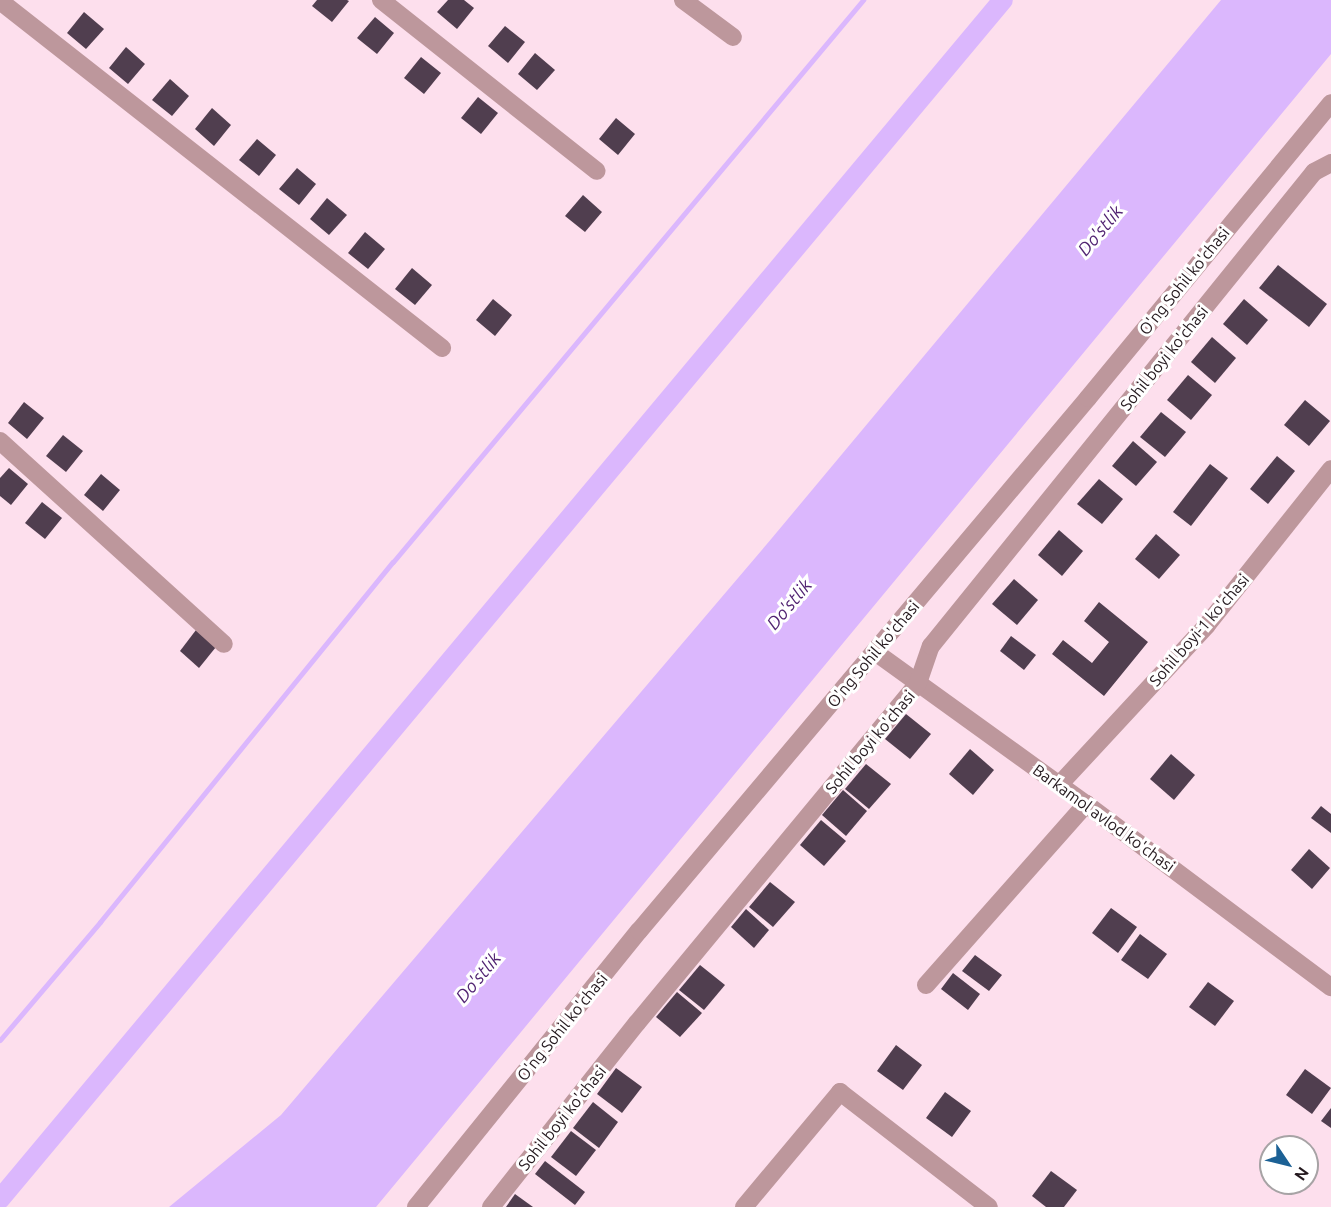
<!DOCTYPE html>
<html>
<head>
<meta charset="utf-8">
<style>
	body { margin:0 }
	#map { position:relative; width:1331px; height:1207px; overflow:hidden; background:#fddfed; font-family:Ubuntu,sans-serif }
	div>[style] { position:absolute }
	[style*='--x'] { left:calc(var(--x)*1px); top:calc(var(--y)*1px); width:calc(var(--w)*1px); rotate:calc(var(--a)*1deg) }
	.water>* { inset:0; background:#dbb7fd }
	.stream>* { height:5px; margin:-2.5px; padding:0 2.5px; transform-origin:2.5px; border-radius:2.5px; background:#dbb7fd }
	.canal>* { height:20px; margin:-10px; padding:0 10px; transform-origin:10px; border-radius:10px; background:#dbb7fd }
	.building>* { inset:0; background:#503e4f }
	.street>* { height:18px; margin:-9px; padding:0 9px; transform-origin:9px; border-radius:9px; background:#bd979c }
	span { translate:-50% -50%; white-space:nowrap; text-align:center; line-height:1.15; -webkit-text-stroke:6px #fff; paint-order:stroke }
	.street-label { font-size:16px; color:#24191e }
	.water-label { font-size:18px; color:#512372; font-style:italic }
	.north { position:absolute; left:1259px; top:1135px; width:60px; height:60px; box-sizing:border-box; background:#fff; border:2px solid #a7a3a5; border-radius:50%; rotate:125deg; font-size:16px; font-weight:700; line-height:24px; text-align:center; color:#24191e }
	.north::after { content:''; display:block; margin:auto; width:21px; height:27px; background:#1c6195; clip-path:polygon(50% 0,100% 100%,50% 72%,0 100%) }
</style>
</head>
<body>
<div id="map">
	<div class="water">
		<div style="clip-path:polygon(1221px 0,1331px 0,1331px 54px,376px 1207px,169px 1207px,281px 1115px,772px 538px)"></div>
	</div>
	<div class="stream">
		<div style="--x:0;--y:1040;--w:155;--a:-49.7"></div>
		<div style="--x:100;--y:922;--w:464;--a:-50.9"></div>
		<div style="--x:393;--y:562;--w:733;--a:-50.09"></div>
	</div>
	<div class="canal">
		<div style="--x:0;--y:1199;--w:1563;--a:-50.09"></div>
	</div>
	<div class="building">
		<div style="clip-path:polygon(317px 0,347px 0,349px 1px,332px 22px,312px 6px)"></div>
		<div style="clip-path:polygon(448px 0,464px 0,474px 8px,457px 29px,437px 12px)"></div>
		<div style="clip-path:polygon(84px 12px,104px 29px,86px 49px,67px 33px)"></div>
		<div style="clip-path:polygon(375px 17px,394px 33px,377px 54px,357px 38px)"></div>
		<div style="clip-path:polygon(505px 26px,525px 42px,508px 63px,488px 46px)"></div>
		<div style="clip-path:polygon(126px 47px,145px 64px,128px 84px,109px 68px)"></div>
		<div style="clip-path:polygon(535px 53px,555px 70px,537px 90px,518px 74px)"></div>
		<div style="clip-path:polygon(421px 57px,441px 73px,424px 94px,404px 78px)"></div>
		<div style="clip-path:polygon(170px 79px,189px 96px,172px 116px,152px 100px)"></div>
		<div style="clip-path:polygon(478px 97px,498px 113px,481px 134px,461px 118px)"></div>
		<div style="clip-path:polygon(212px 108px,231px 125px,214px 146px,195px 129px)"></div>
		<div style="clip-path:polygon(616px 118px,635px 134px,618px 155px,599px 139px)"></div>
		<div style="clip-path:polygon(257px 139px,276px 155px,259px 176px,239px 160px)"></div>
		<div style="clip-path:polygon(297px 168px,316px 184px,299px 205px,279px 189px)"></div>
		<div style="clip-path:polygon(583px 195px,602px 212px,585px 232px,565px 216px)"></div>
		<div style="clip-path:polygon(327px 198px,347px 215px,329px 235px,310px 219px)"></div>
		<div style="clip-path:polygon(365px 232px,385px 249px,368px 269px,348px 253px)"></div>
		<div style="clip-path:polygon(1278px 265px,1327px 304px,1309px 327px,1259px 288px)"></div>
		<div style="clip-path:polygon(412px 268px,432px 285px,415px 305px,395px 289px)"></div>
		<div style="clip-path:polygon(493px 299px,512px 315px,495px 336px,476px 320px)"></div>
		<div style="clip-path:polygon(1244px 299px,1268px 320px,1247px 345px,1223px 324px)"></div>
		<div style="clip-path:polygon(1212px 337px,1236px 358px,1215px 383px,1191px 362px)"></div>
		<div style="clip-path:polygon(1188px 375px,1212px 395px,1191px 420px,1167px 400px)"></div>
		<div style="clip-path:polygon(1305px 400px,1330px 421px,1309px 446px,1284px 425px)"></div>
		<div style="clip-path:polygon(24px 402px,44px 418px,27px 439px,8px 423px)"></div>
		<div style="clip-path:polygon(1161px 412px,1186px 432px,1165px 457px,1140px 437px)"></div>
		<div style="clip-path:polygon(63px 435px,83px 451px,66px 472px,46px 456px)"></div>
		<div style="clip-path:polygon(1133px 441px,1157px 462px,1136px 486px,1112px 466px)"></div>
		<div style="clip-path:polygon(1277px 456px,1295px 471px,1268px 504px,1250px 489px)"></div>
		<div style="clip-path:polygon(1210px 464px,1228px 478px,1191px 526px,1173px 512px)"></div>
		<div style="clip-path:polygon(9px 468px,28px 484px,11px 505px,0 496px,0 478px)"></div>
		<div style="clip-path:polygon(101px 474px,120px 490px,103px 511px,84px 495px)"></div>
		<div style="clip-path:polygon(1099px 479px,1123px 499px,1102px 524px,1077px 504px)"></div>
		<div style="clip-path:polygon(42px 502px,62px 518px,45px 539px,25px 523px)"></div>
		<div style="clip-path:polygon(1059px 530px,1083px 551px,1062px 576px,1038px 555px)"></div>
		<div style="clip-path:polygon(1156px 534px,1180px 555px,1159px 579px,1135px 559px)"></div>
		<div style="clip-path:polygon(1014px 579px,1038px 600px,1017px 625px,992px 604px)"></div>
		<div style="clip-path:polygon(1099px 602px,1148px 642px,1104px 696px,1052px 654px,1063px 640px,1092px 663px,1109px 642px,1084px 621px)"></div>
		<div style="clip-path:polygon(196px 630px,216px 647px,199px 668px,180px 651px)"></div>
		<div style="clip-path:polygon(1011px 636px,1036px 655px,1024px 670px,1000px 651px)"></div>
		<div style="clip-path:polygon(906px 714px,931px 734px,910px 759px,885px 739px)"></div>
		<div style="clip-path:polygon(970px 749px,994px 770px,973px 795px,949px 774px)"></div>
		<div style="clip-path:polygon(1171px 754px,1195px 775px,1174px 800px,1150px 779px)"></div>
		<div style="clip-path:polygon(866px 764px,891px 784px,869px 809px,845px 789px)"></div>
		<div style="clip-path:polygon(843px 790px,867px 811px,846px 836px,822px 815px)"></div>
		<div style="clip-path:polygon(1321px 806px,1331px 814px,1331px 833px,1311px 818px)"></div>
		<div style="clip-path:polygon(821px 820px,846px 841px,824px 866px,800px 845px)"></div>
		<div style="clip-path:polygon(1309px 849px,1330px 868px,1312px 889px,1291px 870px)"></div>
		<div style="clip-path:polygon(770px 882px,795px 902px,773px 927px,749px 907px)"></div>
		<div style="clip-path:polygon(1111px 908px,1137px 927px,1118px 953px,1092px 933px)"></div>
		<div style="clip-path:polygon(746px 909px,769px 930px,754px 948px,731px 927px)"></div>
		<div style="clip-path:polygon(1140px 934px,1167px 954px,1148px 979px,1121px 960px)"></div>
		<div style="clip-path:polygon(975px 955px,1002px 975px,989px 991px,962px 971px)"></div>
		<div style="clip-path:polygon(700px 965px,725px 985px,704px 1010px,679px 990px)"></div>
		<div style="clip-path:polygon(953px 973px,980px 994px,968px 1010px,941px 989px)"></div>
		<div style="clip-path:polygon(1208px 982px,1234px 1001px,1215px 1026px,1189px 1007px)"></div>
		<div style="clip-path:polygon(677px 992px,702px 1013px,680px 1037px,656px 1017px)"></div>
		<div style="clip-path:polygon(896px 1045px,922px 1065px,903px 1090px,877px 1071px)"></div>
		<div style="clip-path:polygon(616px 1068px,642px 1087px,622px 1113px,597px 1094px)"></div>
		<div style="clip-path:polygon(1305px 1069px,1331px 1088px,1312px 1114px,1286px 1095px)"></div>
		<div style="clip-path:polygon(945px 1092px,971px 1111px,952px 1137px,926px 1118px)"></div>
		<div style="clip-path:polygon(593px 1102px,618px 1122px,599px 1148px,573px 1128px)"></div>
		<div style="clip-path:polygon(1331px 1108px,1331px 1128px,1321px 1121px)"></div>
		<div style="clip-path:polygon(571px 1131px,596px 1150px,576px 1176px,551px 1157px)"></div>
		<div style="clip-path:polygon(545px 1161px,585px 1192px,575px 1205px,535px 1174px)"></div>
		<div style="clip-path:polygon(1051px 1171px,1077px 1190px,1064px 1207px,1046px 1207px,1032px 1196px)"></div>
		<div style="clip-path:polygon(515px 1194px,533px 1207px,506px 1207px)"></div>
	</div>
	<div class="street">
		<div style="--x:381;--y:0;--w:275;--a:38.4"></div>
		<div style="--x:683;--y:0;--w:62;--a:36.5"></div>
		<div style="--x:0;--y:1;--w:562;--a:38.13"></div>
		<div style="--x:0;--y:441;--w:302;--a:42.2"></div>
		<div style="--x:875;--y:652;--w:260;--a:35.8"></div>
		<div style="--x:1086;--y:804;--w:306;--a:36.8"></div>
		<div style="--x:1059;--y:785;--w:218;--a:-47.2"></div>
		<div style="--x:1207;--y:625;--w:199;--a:-51.5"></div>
		<div style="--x:926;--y:985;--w:242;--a:-48.5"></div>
		<div style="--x:416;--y:1207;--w:355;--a:-51.1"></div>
		<div style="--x:639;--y:931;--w:697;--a:-49.89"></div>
		<div style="--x:1088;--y:398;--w:382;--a:-50.5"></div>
		<div style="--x:491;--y:1207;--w:235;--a:-51.6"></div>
		<div style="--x:637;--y:1023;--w:441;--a:-50.4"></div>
		<div style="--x:918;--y:683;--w:39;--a:-71"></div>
		<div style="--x:931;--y:646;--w:609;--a:-51.06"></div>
		<div style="--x:1314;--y:172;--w:19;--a:-28"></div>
		<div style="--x:744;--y:1207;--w:150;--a:-50.1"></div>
		<div style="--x:840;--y:1092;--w:188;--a:37.7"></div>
	</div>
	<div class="street-label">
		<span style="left:1184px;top:281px;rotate:-51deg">O'ng Sohil ko'chasi</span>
		<span style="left:1164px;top:358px;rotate:-51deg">Sohil boyi ko'chasi</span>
		<span style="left:1199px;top:630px;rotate:-49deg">Sohil boyi-1 ko'chasi</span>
		<span style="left:873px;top:654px;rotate:-50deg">O'ng Sohil ko'chasi</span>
		<span style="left:870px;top:742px;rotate:-50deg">Sohil boyi ko'chasi</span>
		<span style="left:1104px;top:818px;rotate:36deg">Barkamol avlod ko'chasi</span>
		<span style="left:562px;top:1027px;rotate:-51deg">O'ng Sohil ko'chasi</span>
		<span style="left:562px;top:1118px;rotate:-51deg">Sohil boyi ko'chasi</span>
	</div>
	<div class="water-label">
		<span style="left:1100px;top:230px;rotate:-50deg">Do'stlik</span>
		<span style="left:789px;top:604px;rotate:-50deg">Do'stlik</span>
		<span style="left:478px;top:977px;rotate:-50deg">Do'stlik</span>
	</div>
	<div class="north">N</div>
</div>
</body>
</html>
